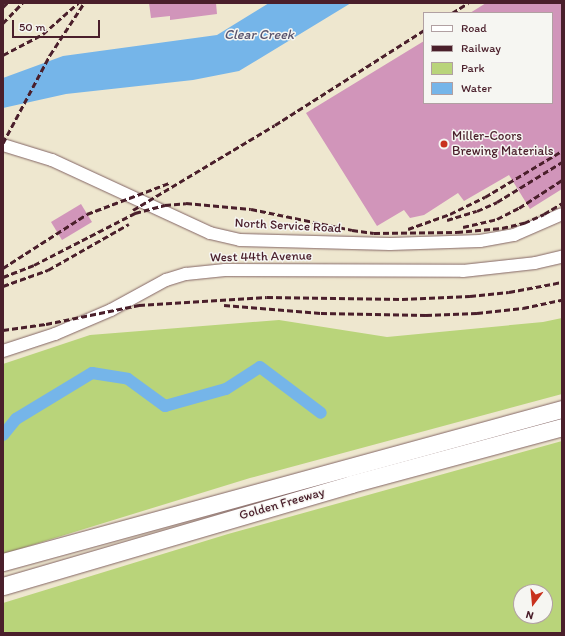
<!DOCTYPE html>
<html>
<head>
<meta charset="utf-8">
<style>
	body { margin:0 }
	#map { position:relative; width:565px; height:636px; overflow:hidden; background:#eee7cf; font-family:Itim,sans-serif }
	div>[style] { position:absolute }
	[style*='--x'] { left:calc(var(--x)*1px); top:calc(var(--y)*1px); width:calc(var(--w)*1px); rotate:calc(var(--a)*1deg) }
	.green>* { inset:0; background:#b9d47a }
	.water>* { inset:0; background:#75b5e9 }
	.canal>* { height:12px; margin:-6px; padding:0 6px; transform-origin:6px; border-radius:6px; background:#75b5e9 }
	.building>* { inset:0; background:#d195ba }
	.roads { filter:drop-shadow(0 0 1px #836564) drop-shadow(0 0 1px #836564) }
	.minor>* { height:12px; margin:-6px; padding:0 6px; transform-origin:6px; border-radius:6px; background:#fff }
	.highway>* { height:17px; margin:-8.5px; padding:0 8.5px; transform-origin:8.5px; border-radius:8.5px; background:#fff }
	.rail>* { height:3px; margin-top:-1.5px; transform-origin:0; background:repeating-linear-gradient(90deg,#4a1f2b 0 6px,transparent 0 9px) }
	.dots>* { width:11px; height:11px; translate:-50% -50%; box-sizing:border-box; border:2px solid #f6f6f2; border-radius:50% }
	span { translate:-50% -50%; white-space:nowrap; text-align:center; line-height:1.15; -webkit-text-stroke:3px #f6f6f2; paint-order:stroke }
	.poi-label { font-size:13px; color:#4a1f2b }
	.left { translate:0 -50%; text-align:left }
	.street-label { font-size:13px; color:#4a1f2b }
	.water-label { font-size:14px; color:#59546e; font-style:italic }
	.frame { position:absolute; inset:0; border:4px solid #4a1f2b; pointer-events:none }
	.legend { position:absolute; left:423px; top:12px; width:130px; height:92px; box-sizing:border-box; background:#f6f6f2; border:1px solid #b1a0a2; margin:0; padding:5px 7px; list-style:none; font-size:12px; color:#4a1f2b }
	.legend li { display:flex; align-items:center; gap:8px; height:20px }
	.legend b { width:20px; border:1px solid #b1a0a2 }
	.north { position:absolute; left:513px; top:584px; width:40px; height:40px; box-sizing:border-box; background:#f6f6f2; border:1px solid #b1a0a2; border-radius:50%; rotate:196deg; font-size:11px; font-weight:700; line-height:16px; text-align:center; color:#4a1f2b }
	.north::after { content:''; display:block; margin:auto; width:14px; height:18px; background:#c8321e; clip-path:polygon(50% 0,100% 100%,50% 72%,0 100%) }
	.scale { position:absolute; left:12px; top:20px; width:88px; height:18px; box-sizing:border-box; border:2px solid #4a1f2b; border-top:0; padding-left:5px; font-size:12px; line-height:14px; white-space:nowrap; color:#4a1f2b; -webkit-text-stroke:3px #f6f6f2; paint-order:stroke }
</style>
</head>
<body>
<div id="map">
	<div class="green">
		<div style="clip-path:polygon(562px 318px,562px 394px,250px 478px,3px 554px,3px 364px,90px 335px,279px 320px,387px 337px,543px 322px)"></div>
		<div style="clip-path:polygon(evenodd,562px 441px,562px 633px,3px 633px,3px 603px,228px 534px,562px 441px,521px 592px,545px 592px,545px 616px,521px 616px,521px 592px)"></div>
	</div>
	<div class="water">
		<div style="clip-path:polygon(269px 3px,351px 3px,239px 71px,193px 80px,66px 94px,3px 108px,3px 78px,63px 56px,217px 35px)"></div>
	</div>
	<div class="canal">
		<div style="--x:3;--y:435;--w:21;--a:-51"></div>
		<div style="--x:16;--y:419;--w:89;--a:-31.2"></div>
		<div style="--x:92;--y:373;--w:36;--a:9"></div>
		<div style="--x:128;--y:379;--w:46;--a:36.1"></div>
		<div style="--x:165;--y:406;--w:63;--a:-15.6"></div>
		<div style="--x:226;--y:389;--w:40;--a:-32.9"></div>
		<div style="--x:260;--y:367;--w:76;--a:37"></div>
	</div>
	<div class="building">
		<div style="clip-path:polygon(149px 3px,216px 3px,217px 14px,170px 20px,170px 16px,151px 18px)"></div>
		<div style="clip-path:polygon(486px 3px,562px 3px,562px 189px,530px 209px,509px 175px,464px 201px,458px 193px,424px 215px,410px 218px,404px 210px,377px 226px,306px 113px,424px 41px,424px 103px,552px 103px,552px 13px,470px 13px)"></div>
		<div style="clip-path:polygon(81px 204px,92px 222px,62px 240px,51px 222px)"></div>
	</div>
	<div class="roads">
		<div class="minor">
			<div style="--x:3;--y:145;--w:51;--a:17"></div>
			<div style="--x:52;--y:160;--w:174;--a:24.8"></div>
			<div style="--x:210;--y:233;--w:31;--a:13"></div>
			<div style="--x:240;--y:240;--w:150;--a:1.5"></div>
			<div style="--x:390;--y:244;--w:90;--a:-1.9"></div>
			<div style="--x:480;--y:241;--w:35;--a:-10"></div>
			<div style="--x:514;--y:235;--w:52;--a:-23.6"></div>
			<div style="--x:3;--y:351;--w:55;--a:-18.1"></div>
			<div style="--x:55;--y:334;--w:61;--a:-23.2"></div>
			<div style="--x:111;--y:310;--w:63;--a:-28.6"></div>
			<div style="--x:166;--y:280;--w:21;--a:-17"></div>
			<div style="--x:186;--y:274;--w:39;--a:-6"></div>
			<div style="--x:225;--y:270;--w:238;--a:0.2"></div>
			<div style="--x:463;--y:271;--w:72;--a:-6.3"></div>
			<div style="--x:535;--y:263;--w:28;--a:-13"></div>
		</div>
		<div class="highway">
			<div style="--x:3;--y:562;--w:580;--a:-15.31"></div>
			<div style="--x:3;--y:586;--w:363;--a:-16.3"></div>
			<div style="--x:351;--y:484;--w:219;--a:-15.1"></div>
		</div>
	</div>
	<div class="rail">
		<div style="--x:3;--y:7;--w:6;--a:-45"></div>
		<div style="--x:452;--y:13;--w:19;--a:-32"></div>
		<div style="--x:3;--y:23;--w:28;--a:-46"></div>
		<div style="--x:3;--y:55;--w:45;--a:-27.7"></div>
		<div style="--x:43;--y:34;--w:47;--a:-41.5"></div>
		<div style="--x:3;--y:143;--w:100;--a:-61.9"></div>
		<div style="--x:50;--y:55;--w:62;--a:-56.8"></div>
		<div style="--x:133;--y:210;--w:165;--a:-30.9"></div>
		<div style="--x:275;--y:125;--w:177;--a:-32.5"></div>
		<div style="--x:447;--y:220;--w:31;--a:-17"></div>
		<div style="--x:477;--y:211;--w:22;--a:-24"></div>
		<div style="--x:497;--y:202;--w:76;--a:-31.6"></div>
		<div style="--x:463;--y:227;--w:35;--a:-13"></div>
		<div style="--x:497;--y:219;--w:25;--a:-27"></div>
		<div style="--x:519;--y:208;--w:51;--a:-33.1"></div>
		<div style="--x:408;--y:229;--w:45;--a:-19.7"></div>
		<div style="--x:450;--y:214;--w:39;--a:-26"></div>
		<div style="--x:485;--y:197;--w:90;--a:-30.9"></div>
		<div style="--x:3;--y:268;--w:100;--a:-32.7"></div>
		<div style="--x:87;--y:214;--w:88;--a:-20.7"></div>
		<div style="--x:3;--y:277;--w:33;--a:-21"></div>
		<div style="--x:34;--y:265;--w:114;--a:-27.2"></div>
		<div style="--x:135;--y:213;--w:31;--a:-15"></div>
		<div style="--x:165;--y:205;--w:21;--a:-5"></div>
		<div style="--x:186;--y:203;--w:65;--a:5.3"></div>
		<div style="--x:251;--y:209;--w:103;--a:11.7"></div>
		<div style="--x:352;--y:230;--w:22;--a:8"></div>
		<div style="--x:374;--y:233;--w:83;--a:-0.7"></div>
		<div style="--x:457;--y:232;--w:45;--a:-5.1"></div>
		<div style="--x:502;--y:228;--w:23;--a:-13"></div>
		<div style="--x:524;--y:223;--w:22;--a:-24"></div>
		<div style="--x:544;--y:214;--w:21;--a:-31"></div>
		<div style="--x:3;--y:286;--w:48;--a:-19.6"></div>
		<div style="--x:48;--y:270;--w:93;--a:-29.6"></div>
		<div style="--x:224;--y:305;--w:97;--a:4.7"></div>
		<div style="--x:321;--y:313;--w:105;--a:1.1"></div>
		<div style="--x:426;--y:315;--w:51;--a:-2.2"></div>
		<div style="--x:477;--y:313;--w:46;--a:-6.2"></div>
		<div style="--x:523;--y:308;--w:40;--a:-12"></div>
		<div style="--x:3;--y:330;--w:43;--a:-7.9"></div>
		<div style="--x:46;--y:324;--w:95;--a:-11.5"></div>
		<div style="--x:139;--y:305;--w:128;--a:-3.6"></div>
		<div style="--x:267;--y:297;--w:135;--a:0.8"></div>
		<div style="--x:402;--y:299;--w:68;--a:-2.5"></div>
		<div style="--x:470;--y:296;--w:39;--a:-6"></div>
		<div style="--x:509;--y:292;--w:54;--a:-10.7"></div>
	</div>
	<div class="dots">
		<div style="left:444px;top:144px;background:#c8321e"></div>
	</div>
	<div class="poi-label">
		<span class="left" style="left:452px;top:144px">Miller-Coors<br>Brewing Materials</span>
	</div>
	<div class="street-label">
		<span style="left:288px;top:226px;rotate:3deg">North Service Road</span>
		<span style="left:261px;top:257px;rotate:-1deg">West 44th Avenue</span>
		<span style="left:282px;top:504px;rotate:-16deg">Golden Freeway</span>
	</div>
	<div class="water-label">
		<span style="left:259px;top:35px">Clear Creek</span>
	</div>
	<div class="frame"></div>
	<ul class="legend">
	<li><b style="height:5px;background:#fff"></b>Road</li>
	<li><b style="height:5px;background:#4a1f2b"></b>Railway</li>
	<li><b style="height:11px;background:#b9d47a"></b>Park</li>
	<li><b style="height:11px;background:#75b5e9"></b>Water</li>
	</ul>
	<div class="north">N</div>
	<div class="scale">50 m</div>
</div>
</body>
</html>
